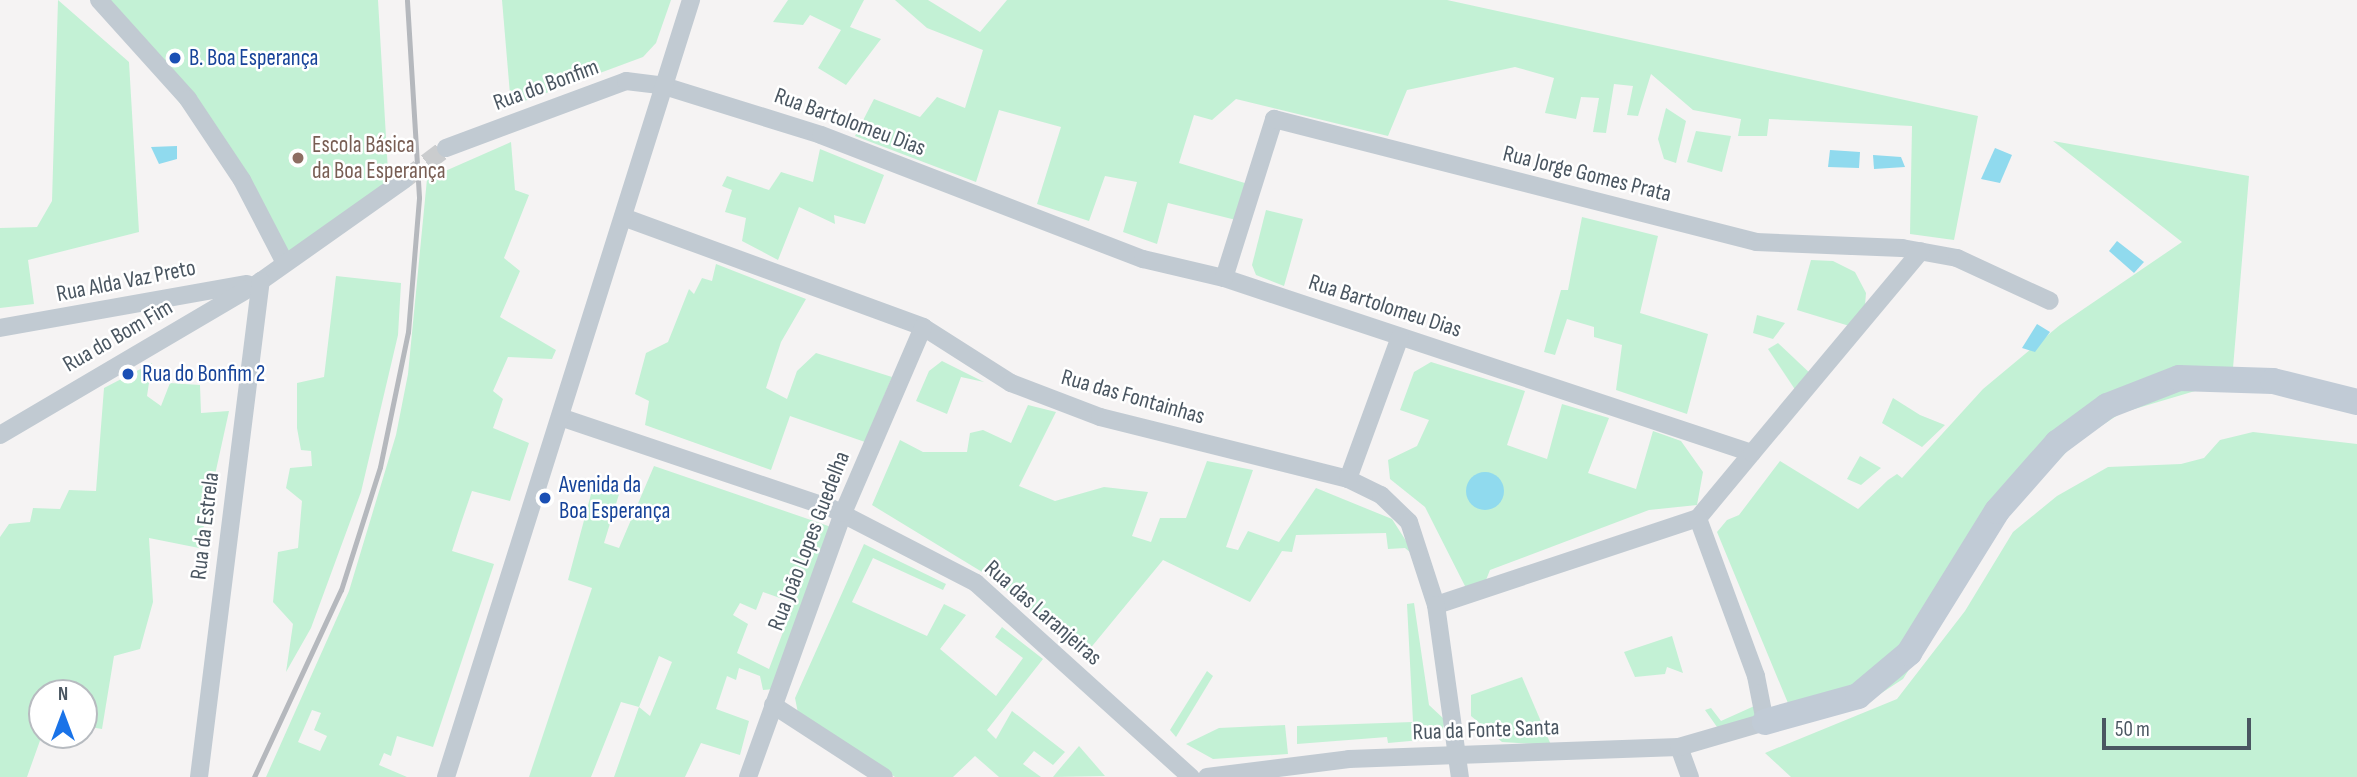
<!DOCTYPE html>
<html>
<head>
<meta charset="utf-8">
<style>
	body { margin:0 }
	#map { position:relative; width:2357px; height:777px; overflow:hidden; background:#f5f3f3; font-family:"Sofia Sans Condensed",sans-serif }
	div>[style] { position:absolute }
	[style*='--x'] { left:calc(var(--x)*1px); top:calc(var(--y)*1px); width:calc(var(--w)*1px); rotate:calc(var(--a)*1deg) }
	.green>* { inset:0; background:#c3f1d5 }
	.water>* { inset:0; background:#90daee }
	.round { border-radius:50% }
	.street-tunnel>* { height:18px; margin-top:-9px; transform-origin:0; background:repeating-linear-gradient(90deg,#caccce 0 18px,transparent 0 27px) }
	.street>* { height:18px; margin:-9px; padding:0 9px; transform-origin:9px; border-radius:9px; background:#c1cad2 }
	.secondary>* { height:26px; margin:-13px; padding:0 13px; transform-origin:13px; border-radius:13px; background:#c1cbd6 }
	.rail>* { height:5px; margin:-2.5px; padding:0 2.5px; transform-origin:2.5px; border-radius:2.5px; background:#b5b8bd }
	.dots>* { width:19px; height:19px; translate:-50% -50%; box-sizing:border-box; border:4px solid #fff; border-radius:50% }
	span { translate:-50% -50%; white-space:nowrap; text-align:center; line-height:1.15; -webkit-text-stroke:5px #fff; paint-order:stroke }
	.transit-label { font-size:23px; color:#164399 }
	.left { translate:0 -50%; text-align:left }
	.street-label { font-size:23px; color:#4a5661 }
	.education-label { font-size:23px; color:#785e54 }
	.north { position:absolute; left:28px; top:679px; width:70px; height:70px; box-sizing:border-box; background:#fff; border:2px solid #b7bbc0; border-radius:50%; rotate:0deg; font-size:19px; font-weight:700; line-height:28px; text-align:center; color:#4a5661 }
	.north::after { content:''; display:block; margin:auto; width:24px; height:32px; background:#1a73e8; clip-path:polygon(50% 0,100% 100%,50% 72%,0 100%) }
	.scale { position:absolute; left:2102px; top:718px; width:149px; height:32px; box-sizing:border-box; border:4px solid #4a5661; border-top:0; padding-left:9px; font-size:21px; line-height:24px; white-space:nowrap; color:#4a5661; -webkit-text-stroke:5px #fff; paint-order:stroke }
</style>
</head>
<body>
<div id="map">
	<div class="green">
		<div style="clip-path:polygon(58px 0,129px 62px,139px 232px,28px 260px,34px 304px,0 308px,0 228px,37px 227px,52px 201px)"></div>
		<div style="clip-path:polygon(97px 0,378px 0,389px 189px,283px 259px,242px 180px)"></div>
		<div style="clip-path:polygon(502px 0,671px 0,656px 43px,643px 57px,511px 106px)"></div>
		<div style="clip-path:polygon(788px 0,864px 0,850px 27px,881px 39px,846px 85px,818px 68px,841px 30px,810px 15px,803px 25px,773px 22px)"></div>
		<div style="clip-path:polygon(895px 0,928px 0,980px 32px,1007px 0,1447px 0,1978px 116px,1954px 240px,1910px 234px,1912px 126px,1769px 119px,1767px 136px,1738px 136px,1741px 119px,1693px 110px,1651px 74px,1638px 116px,1627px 115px,1633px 86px,1614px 84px,1606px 133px,1593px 132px,1599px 98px,1581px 97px,1576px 119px,1545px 113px,1554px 78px,1515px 67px,1407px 90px,1388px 136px,1236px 99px,1212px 120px,1194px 115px,1179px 163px,1248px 184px,1236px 220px,1168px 203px,1157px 244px,1123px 232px,1137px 182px,1105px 176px,1089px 221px,1037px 204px,1061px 127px,999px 110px,976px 182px,855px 136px,874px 99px,920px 117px,937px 97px,965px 108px,983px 50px,927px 28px)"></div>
		<div style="clip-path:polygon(1666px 108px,1686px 121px,1676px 163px,1664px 159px,1658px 139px)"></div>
		<div style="clip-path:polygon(1696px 131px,1731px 136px,1722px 172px,1687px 162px)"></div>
		<div style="clip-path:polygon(2053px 141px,2249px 176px,2232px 380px,2121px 413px,2075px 443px,2007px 514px,1903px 679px,1863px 705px,1790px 708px,1717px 532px,1727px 520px,1739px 515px,1780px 461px,1858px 509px,1888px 480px,1897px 474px,1902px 478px,1983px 389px,2060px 325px,2182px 242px)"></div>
		<div style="clip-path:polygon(evenodd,511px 142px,515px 190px,529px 195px,504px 258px,520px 271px,500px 317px,556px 350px,552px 359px,508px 357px,493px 391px,503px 399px,493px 428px,529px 443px,510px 501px,472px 491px,461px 523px,452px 551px,494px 564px,433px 747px,397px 736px,391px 756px,384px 753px,379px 765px,407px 777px,266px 777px,349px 591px,396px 435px,408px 374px,427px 179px,511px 142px,312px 710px,321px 713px,314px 730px,327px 736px,320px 751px,298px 742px,312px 710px)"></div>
		<div style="clip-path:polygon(820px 149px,884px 175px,865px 224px,834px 215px,835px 224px,799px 207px,778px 260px,742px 241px,746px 218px,725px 212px,732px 190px,722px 186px,727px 176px,769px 190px,781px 172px,813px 182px)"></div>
		<div style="clip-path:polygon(1266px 210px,1303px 219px,1284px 286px,1256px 275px,1252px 265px)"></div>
		<div style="clip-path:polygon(1582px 217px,1658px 236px,1640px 313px,1708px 334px,1687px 414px,1616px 390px,1622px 345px,1594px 337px,1594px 327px,1567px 319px,1555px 355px,1544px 352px,1561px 290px,1568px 290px)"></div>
		<div style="clip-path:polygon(1811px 260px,1833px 261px,1855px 272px,1866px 293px,1864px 318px,1856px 328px,1797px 310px)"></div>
		<div style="clip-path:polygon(716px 264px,806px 299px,781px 342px,766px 388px,787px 399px,797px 371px,816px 353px,892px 377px,865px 442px,790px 416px,771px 470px,645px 425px,649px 401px,635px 394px,646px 353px,668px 342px,689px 289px,694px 294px,702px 278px,712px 281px)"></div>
		<div style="clip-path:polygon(336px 276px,401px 283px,398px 335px,361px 492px,311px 628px,286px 672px,293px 624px,273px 602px,278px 552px,298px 548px,302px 501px,286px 488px,290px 468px,312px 466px,311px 451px,301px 450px,297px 428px,297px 383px,324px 377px)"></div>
		<div style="clip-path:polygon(1757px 315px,1785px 323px,1773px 339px,1753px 333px)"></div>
		<div style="clip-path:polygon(1778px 343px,1813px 376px,1798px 394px,1768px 349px)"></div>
		<div style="clip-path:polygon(942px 361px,984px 382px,961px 377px,947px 414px,916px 401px,929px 371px)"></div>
		<div style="clip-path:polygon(1431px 362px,1525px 391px,1507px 445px,1547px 459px,1562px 404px,1609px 418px,1588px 473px,1636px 489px,1653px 431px,1681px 441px,1703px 472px,1697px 505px,1649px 510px,1490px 570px,1484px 585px,1466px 588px,1425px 507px,1390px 479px,1388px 460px,1417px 446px,1429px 420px,1400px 410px,1414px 372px)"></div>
		<div style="clip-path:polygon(152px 363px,147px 396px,161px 406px,170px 383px,200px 385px,201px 413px,229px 411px,199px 548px,149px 538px,153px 602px,140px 649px,114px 656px,102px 729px,84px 726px,84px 693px,42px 693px,42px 735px,27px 777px,0 777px,0 537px,9px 524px,30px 522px,33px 508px,60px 509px,69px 490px,96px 491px,104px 388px)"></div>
		<div style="clip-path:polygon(1893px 398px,1920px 415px,1945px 425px,1922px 447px,1882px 423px)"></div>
		<div style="clip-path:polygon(1028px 405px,1056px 412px,1019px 486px,1055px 501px,1104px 487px,1148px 492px,1132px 536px,1151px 542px,1160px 518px,1186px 518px,1207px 461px,1253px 470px,1226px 547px,1238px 550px,1248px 531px,1279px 542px,1316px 488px,1392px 519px,1417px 558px,1405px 548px,1388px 549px,1386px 533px,1296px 535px,1292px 552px,1282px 551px,1250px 602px,1163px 560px,1084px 656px,992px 578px,872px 505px,900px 440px,923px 452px,967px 452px,970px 433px,983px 430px,1011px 443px)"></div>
		<div style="clip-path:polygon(2253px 432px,2357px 444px,2357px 777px,1791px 777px,1765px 753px,1897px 699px,1965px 611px,2013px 532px,2057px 496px,2108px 467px,2181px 464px,2204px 458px,2220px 440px)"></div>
		<div style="clip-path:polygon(1860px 456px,1881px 468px,1861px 485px,1847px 479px)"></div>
		<div style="clip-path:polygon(evenodd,654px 466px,837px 529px,774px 689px,763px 690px,760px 676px,739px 668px,736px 680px,727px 676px,716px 709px,749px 721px,740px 755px,701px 743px,685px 777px,614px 777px,639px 707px,621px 702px,591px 777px,529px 777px,592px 588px,568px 580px,594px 483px,620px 491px,604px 543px,619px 548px,654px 466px,763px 592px,794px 603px,769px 669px,737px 653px,748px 624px,733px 615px,740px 603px,756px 610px,763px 592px,654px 466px,659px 656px,672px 662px,650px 716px,639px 707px,659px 656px)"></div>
		<div style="clip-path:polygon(864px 544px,946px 584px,943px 590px,873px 558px,852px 602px,927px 636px,944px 604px,966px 615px,940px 649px,996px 696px,1023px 658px,995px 637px,1002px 627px,1043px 659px,987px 730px,996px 739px,1012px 711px,1065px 752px,1053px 765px,1034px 751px,1023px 764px,1041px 777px,999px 777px,975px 756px,953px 777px,895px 777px,798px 713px,795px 698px)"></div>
		<div style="clip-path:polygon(1414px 603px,1429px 705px,1445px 720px,1442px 732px,1432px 739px,1388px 743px,1387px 737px,1297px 744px,1297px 726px,1413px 722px,1407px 604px)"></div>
		<div style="clip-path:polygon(1672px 636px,1683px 673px,1667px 667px,1665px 674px,1635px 677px,1624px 652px)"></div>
		<div style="clip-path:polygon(1207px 671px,1213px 676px,1176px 737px,1170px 730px)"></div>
		<div style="clip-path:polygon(1522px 677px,1551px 745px,1502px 742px,1471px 716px,1471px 695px)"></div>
		<div style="clip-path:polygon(1761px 703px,1765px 722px,1722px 734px,1705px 710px,1711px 708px,1721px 721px)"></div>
		<div style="clip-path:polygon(1285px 725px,1288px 754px,1213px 759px,1186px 744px,1219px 728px)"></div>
		<div style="clip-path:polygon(1079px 746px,1105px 776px,1053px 777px,1057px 772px)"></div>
	</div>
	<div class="water">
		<div style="clip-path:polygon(177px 146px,177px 159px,159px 164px,151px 147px)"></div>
		<div style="clip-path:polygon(1995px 148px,2012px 155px,2000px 183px,1981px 179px)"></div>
		<div style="clip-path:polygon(1830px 150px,1860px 152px,1859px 168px,1828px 167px)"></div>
		<div style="clip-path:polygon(1873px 155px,1901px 157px,1905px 167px,1874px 169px)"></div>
		<div style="clip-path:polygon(2117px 241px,2144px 262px,2134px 273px,2109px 251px)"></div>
		<div style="clip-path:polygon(2037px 324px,2050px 332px,2035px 352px,2022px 348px)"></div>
		<div class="round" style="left:1466px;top:472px;width:38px;height:38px"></div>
	</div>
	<div class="street-tunnel">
		<div style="--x:405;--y:179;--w:51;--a:-37.1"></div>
	</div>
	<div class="street">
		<div style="--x:99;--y:0;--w:133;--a:48"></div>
		<div style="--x:188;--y:99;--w:97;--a:56.3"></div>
		<div style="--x:242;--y:180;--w:89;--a:62.6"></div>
		<div style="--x:446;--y:148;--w:192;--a:-20.4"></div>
		<div style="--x:626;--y:81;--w:38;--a:7"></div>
		<div style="--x:664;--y:86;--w:164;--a:17.3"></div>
		<div style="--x:821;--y:135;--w:345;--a:21.1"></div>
		<div style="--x:1143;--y:259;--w:83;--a:13.2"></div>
		<div style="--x:1224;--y:278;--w:556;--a:18.34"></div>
		<div style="--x:1752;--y:453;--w:85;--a:129.7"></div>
		<div style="--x:1698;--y:518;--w:276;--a:161.6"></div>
		<div style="--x:623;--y:217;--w:320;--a:20.1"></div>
		<div style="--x:923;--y:327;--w:104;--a:32.5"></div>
		<div style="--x:1011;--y:383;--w:95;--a:20.9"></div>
		<div style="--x:1100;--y:417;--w:256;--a:14"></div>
		<div style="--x:1348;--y:479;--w:37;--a:26"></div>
		<div style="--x:1381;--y:495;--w:39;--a:44"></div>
		<div style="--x:1409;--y:522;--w:87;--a:72"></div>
		<div style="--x:1436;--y:605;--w:174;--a:82.1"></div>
		<div style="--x:1224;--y:278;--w:167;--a:-72.5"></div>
		<div style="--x:1274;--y:119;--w:497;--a:14.3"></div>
		<div style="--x:1756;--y:242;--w:146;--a:2.4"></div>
		<div style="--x:1902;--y:248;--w:56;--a:10.3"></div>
		<div style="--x:1957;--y:258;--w:102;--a:24.8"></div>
		<div style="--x:0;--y:328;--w:251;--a:-10.1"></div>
		<div style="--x:560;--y:417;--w:286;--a:18.6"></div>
		<div style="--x:831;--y:508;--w:163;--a:27.3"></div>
		<div style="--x:976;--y:583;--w:290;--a:42.1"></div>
		<div style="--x:0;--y:435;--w:303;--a:-30.5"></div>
		<div style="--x:261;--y:281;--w:176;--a:-35.3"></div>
		<div style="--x:1752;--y:453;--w:263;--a:-50.1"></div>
		<div style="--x:1348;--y:479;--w:151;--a:-69.9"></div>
		<div style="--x:773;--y:705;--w:132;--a:33"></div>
		<div style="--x:1679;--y:747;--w:32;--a:70"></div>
		<div style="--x:199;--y:777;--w:500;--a:-82.9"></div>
		<div style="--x:446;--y:777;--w:815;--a:-72.5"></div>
		<div style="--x:748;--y:777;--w:281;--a:-70.2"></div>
		<div style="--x:843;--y:513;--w:202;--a:-66.7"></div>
		<div style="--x:1207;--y:777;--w:143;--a:-7.2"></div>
		<div style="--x:1349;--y:759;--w:330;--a:-2.1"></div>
		<div style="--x:1679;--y:747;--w:90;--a:-16.2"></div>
		<div style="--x:1765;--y:722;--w:47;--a:-101.1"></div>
		<div style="--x:1756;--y:676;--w:168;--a:-110.2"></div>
	</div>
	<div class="secondary">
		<div style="--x:1765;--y:722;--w:97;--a:-15.6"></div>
		<div style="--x:1858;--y:696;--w:67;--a:-40.1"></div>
		<div style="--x:1909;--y:653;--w:167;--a:-58.2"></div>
		<div style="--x:1997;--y:511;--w:91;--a:-48.6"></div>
		<div style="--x:2057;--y:443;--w:62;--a:-36.5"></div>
		<div style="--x:2107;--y:406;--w:77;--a:-21.3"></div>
		<div style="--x:2179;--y:378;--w:94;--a:1.8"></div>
		<div style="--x:2273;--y:381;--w:87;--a:14"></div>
	</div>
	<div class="rail">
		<div style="--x:254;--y:777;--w:206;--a:-65.1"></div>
		<div style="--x:341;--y:590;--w:129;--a:-72.4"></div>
		<div style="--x:380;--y:467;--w:138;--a:-78.3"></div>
		<div style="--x:408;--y:332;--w:135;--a:-85.3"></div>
		<div style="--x:419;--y:197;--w:197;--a:-93.5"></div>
	</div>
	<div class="dots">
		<div style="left:175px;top:58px;background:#1a4fb4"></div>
		<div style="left:298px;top:158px;background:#8d6e63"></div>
		<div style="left:128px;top:374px;background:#1a4fb4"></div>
		<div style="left:545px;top:498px;background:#1a4fb4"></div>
	</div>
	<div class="transit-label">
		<span class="left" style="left:189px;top:58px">B. Boa Esperança</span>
		<span class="left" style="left:142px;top:374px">Rua do Bonfim 2</span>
		<span class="left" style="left:559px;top:498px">Avenida da<br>Boa Esperança</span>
	</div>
	<div class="street-label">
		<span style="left:546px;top:85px;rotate:-20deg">Rua do Bonfim</span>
		<span style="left:850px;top:122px;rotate:20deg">Rua Bartolomeu Dias</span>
		<span style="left:1587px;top:174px;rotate:14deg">Rua Jorge Gomes Prata</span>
		<span style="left:126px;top:281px;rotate:-11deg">Rua Alda Vaz Preto</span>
		<span style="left:1385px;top:306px;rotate:18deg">Rua Bartolomeu Dias</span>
		<span style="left:118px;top:336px;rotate:-30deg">Rua do Bom Fim</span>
		<span style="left:1133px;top:397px;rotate:16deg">Rua das Fontainhas</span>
		<span style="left:205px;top:526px;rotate:-83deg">Rua da Estrela</span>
		<span style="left:809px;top:541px;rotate:-69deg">Rua João Lopes Guedelha</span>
		<span style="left:1043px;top:613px;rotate:41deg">Rua das Laranjeiras</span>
		<span style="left:1486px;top:730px;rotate:-2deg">Rua da Fonte Santa</span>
	</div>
	<div class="education-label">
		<span class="left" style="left:312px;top:158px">Escola Básica<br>da Boa Esperança</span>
	</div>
	<div class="north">N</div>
	<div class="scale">50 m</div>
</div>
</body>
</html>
